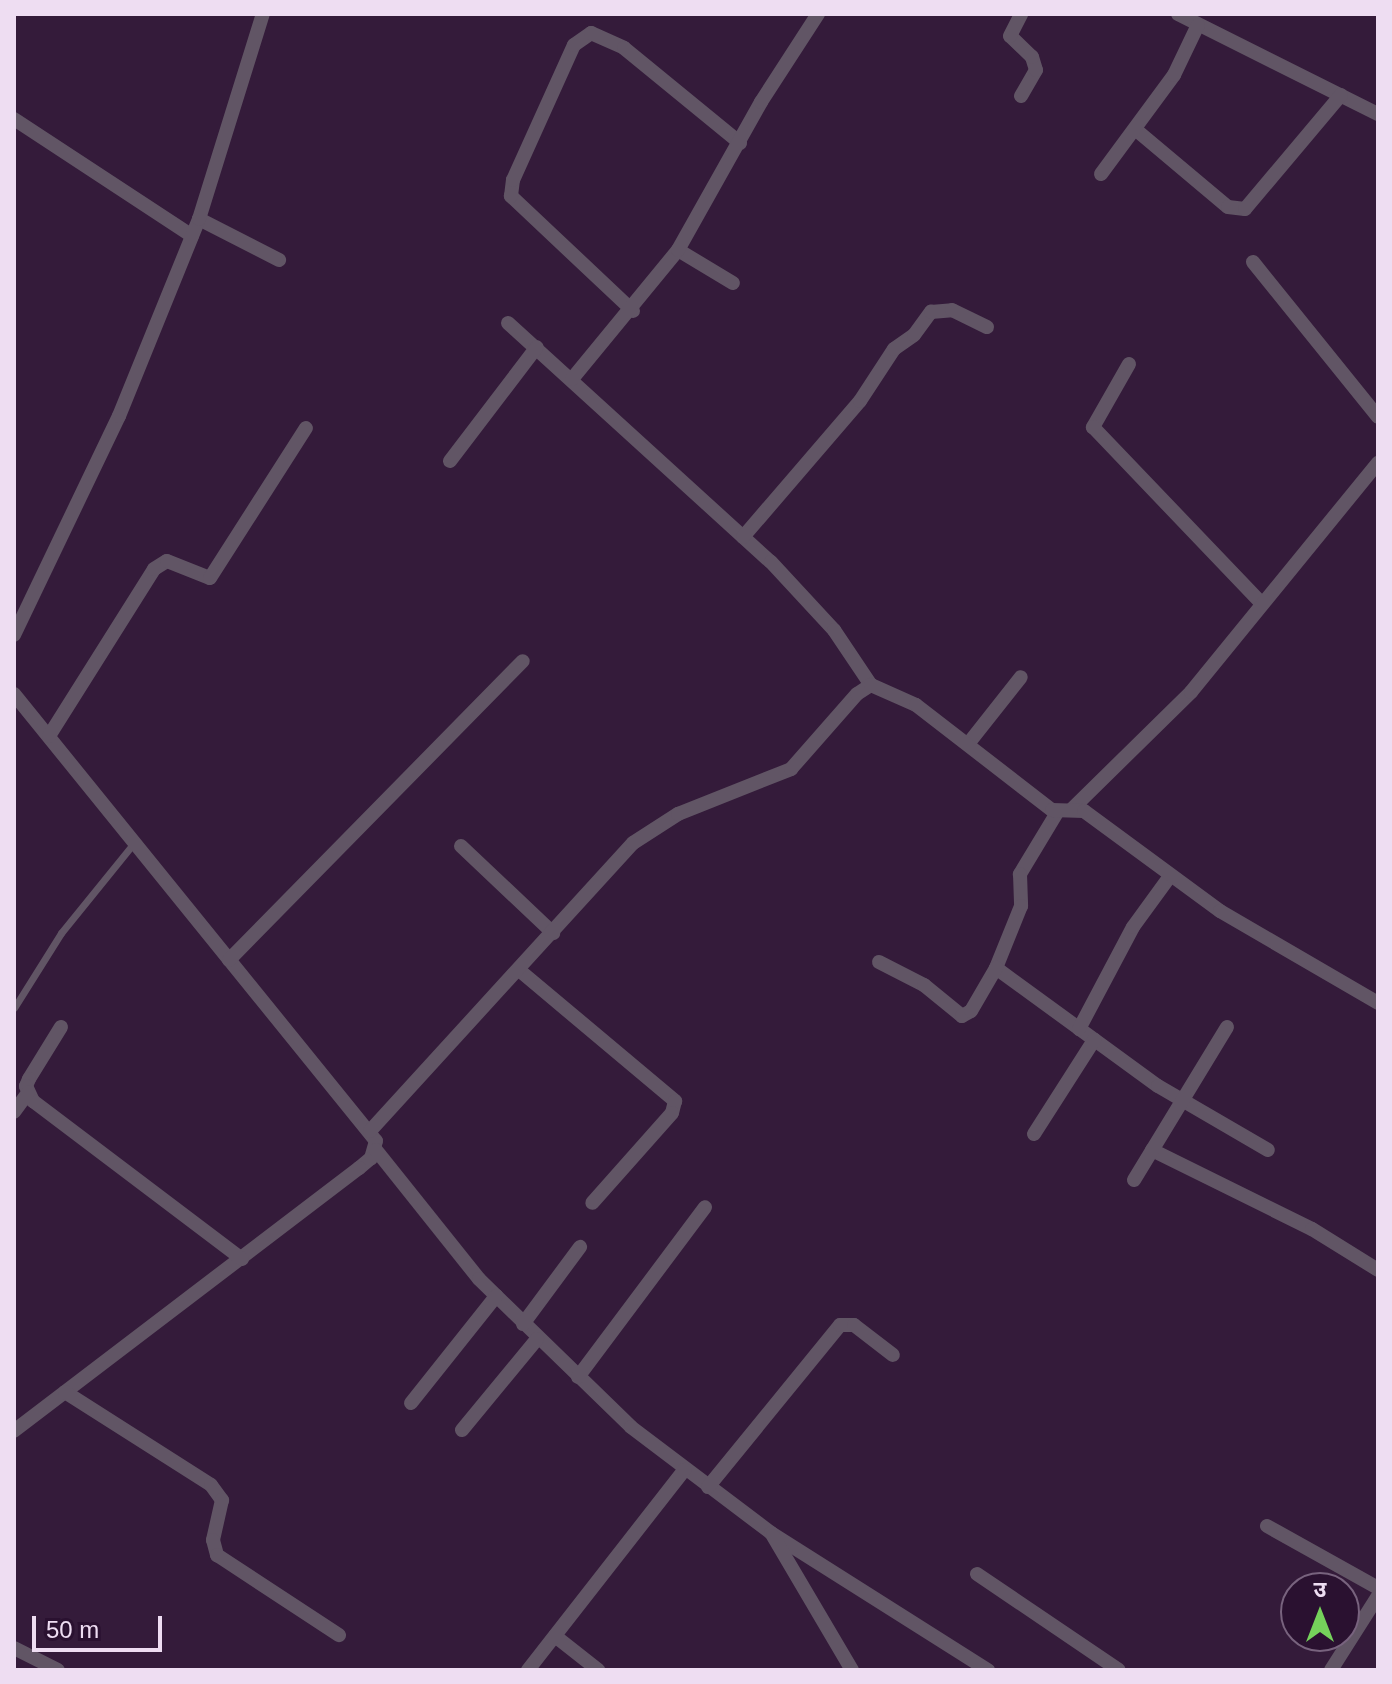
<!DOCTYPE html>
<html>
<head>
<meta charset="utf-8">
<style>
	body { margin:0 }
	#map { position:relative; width:1392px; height:1684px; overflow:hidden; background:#341b3a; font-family:Helvetica,"Noto Sans Devanagari",sans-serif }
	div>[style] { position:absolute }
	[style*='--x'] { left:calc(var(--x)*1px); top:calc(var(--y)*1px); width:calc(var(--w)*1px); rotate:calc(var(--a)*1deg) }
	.service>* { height:7px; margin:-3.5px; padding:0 3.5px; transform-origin:3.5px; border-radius:3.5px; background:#615565 }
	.minor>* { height:14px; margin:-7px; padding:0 7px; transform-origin:7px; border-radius:7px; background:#615565 }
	span { translate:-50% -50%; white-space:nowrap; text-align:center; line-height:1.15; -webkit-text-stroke:6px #2a1130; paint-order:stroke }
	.frame { position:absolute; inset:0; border:16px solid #eeddf2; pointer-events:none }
	.north { position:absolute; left:1280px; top:1572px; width:80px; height:80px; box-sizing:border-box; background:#2a1130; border:2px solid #78637e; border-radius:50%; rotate:0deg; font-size:22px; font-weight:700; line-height:32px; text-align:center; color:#eeddf2 }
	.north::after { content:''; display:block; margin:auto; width:28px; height:36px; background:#75d25b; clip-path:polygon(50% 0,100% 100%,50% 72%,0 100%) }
	.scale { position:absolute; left:32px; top:1616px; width:130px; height:36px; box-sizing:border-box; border:4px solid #eeddf2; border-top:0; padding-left:10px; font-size:24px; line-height:28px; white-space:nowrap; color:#eeddf2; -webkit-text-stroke:6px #2a1130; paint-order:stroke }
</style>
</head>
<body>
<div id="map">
	<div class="service">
		<div style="--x:14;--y:1008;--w:89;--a:-57.9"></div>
		<div style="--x:61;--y:933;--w:116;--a:-51"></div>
	</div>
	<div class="minor">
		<div style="--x:1178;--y:14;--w:224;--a:26.6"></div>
		<div style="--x:1021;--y:96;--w:30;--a:-60"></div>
		<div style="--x:1036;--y:70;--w:14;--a:-107"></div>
		<div style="--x:1032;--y:57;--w:30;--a:-136"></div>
		<div style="--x:1010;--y:36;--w:25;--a:-63"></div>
		<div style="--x:14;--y:119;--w:213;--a:33.3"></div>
		<div style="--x:1135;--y:129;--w:121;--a:40"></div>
		<div style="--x:1228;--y:207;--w:17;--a:7"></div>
		<div style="--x:1245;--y:209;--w:149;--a:-49.9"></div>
		<div style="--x:1101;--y:174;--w:123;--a:-53.6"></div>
		<div style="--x:1174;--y:75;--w:55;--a:-64.4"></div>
		<div style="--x:199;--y:219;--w:90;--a:27.1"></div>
		<div style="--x:678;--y:250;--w:64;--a:31"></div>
		<div style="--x:1253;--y:262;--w:199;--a:51.1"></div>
		<div style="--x:633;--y:311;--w:168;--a:-136.7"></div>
		<div style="--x:511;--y:196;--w:16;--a:-83"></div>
		<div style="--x:513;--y:180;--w:148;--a:-65.7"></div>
		<div style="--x:574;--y:45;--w:21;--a:-35"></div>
		<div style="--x:591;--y:33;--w:36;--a:24"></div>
		<div style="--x:624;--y:48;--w:150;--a:39.3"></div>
		<div style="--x:508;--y:323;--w:355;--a:42.3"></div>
		<div style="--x:771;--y:562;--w:93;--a:47.2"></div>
		<div style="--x:834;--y:630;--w:66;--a:56.1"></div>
		<div style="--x:1129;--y:364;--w:73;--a:119.7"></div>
		<div style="--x:1093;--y:427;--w:243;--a:46.3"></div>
		<div style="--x:572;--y:379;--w:167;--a:-50.6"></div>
		<div style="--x:678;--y:250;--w:170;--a:-60.7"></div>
		<div style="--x:761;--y:102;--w:105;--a:-57.1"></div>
		<div style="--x:450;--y:461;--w:143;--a:-52.7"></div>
		<div style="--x:743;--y:537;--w:179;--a:-49.3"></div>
		<div style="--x:860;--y:401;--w:62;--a:-56.8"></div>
		<div style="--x:894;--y:349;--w:24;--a:-35"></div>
		<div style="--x:914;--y:335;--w:29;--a:-54"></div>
		<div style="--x:931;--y:312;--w:21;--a:-5"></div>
		<div style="--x:952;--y:310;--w:39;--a:26"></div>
		<div style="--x:14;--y:635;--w:243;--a:-64.4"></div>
		<div style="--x:119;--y:416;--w:213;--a:-67.9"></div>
		<div style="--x:199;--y:219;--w:215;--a:-72.7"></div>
		<div style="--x:14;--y:694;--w:575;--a:51"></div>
		<div style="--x:376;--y:1141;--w:18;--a:106"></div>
		<div style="--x:371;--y:1158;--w:16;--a:140"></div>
		<div style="--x:359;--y:1168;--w:434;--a:142.7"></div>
		<div style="--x:49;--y:736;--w:197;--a:-57.8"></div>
		<div style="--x:154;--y:569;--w:15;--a:-32"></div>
		<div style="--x:167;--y:561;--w:46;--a:21.6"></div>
		<div style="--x:210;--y:578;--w:178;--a:-57.4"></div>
		<div style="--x:968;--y:744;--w:85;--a:-51.7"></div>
		<div style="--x:1072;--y:809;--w:167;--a:-44.5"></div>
		<div style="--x:1191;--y:692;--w:296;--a:-50.8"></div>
		<div style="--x:1058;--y:811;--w:74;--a:121.1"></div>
		<div style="--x:1020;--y:874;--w:32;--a:88"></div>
		<div style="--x:1021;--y:906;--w:67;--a:112"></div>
		<div style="--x:996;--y:968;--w:200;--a:36.1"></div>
		<div style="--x:1158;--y:1086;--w:127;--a:30.2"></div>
		<div style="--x:461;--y:846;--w:127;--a:43.4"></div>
		<div style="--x:229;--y:960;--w:419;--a:-45.5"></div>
		<div style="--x:879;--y:962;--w:51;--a:27.1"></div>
		<div style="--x:924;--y:985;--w:49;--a:39.2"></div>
		<div style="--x:962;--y:1016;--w:10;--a:-29"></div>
		<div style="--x:971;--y:1011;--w:50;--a:-59.8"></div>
		<div style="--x:519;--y:970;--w:204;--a:40"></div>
		<div style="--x:675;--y:1101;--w:12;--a:104"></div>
		<div style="--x:672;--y:1113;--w:120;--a:131.6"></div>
		<div style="--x:61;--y:1027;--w:61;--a:121.6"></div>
		<div style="--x:29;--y:1079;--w:8;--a:113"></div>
		<div style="--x:26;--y:1086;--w:17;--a:65"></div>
		<div style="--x:33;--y:1101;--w:262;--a:37.1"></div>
		<div style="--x:1079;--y:1029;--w:115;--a:-62.1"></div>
		<div style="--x:1133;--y:927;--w:63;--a:-54"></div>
		<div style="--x:14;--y:1112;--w:24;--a:-54"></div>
		<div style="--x:370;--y:1131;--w:390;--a:-47.6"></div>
		<div style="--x:633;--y:843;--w:54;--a:-32.8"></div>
		<div style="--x:678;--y:814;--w:122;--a:-21.7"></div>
		<div style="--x:791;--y:769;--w:100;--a:-48.7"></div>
		<div style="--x:857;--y:694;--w:17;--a:-33"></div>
		<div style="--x:871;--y:685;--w:49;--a:24"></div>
		<div style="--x:916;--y:705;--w:172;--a:37.7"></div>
		<div style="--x:1052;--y:810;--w:32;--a:2"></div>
		<div style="--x:1084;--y:811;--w:169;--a:36.3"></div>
		<div style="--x:1220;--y:911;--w:183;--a:30.2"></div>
		<div style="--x:1034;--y:1134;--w:112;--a:-57.4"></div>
		<div style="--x:376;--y:1150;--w:165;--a:51.4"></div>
		<div style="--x:479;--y:1279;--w:212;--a:44.2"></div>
		<div style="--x:631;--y:1427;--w:176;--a:37.1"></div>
		<div style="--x:771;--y:1533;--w:257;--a:32.3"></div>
		<div style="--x:1152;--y:1150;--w:178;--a:26.3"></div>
		<div style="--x:1312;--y:1229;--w:78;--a:31.8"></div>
		<div style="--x:1134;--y:1180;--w:179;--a:-58.7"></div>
		<div style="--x:523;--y:1324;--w:96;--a:-53.5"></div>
		<div style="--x:578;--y:1377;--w:212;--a:-53.2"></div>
		<div style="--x:65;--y:1392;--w:173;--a:32.5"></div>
		<div style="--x:211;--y:1485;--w:19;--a:54"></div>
		<div style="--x:222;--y:1500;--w:41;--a:102.7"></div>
		<div style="--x:213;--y:1540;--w:16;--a:75"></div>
		<div style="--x:217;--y:1555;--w:146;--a:33.3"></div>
		<div style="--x:411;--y:1403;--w:137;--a:-51.5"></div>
		<div style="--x:462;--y:1430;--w:118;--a:-50.5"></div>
		<div style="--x:708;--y:1487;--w:209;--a:-50.8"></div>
		<div style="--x:840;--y:1325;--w:14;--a:0"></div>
		<div style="--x:854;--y:1325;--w:49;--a:37.6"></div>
		<div style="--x:1267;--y:1526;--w:127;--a:29.2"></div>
		<div style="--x:773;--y:1536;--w:156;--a:59.5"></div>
		<div style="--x:977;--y:1574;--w:171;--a:34.1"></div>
		<div style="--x:555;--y:1636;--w:55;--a:38.3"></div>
		<div style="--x:14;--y:1648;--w:49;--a:26.6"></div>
		<div style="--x:528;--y:1670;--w:254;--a:-52"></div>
		<div style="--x:1331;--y:1670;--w:88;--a:-57.6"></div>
	</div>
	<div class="frame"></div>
	<div class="north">उ</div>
	<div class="scale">50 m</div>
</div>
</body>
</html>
